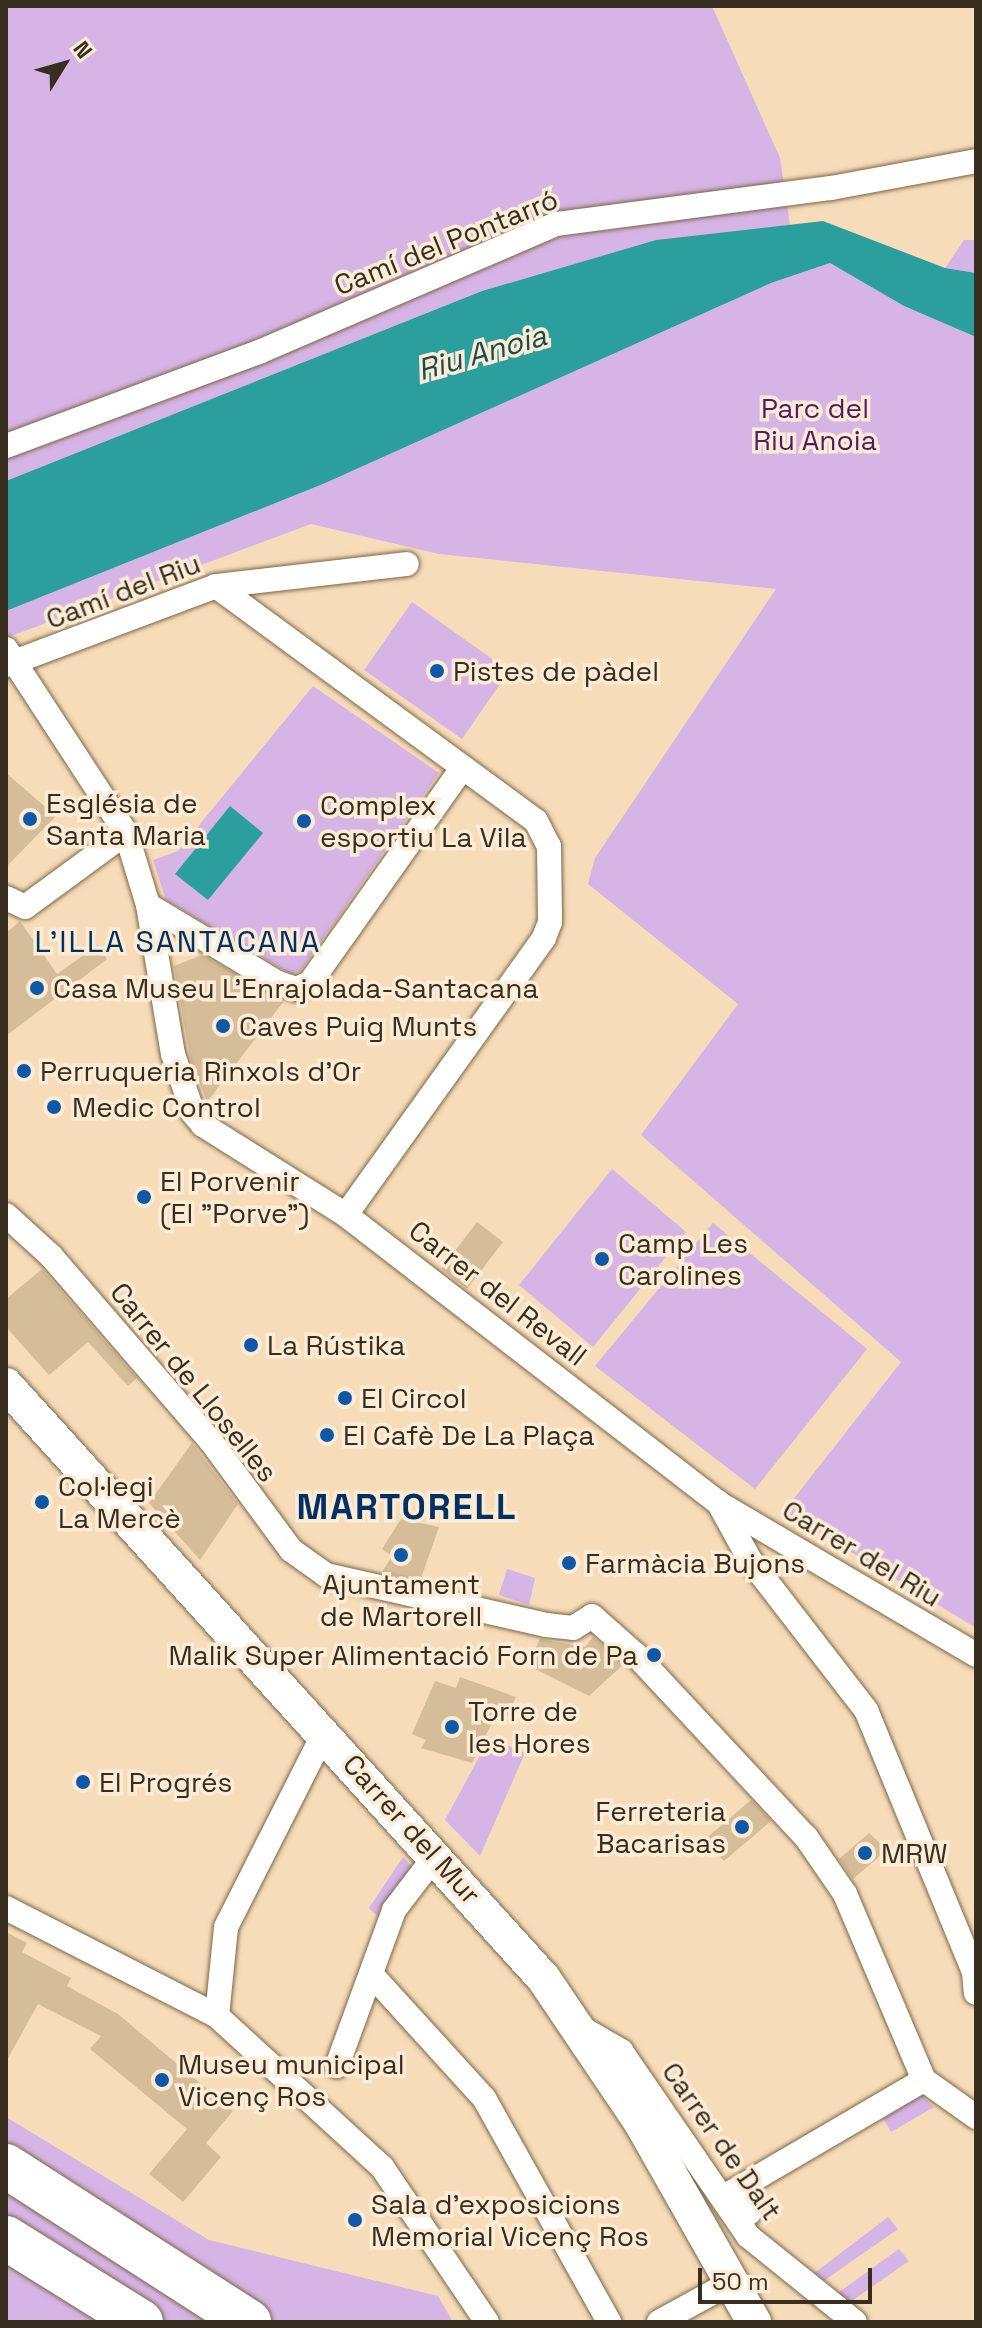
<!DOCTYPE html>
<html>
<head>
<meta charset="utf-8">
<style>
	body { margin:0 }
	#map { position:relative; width:982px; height:2328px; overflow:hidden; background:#f7dcb9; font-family:"Space Grotesk",sans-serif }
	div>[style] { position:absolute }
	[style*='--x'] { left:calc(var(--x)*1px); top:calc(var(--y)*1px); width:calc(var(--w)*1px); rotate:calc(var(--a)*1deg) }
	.green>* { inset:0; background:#d6b4e6 }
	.water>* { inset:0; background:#2b9e9e }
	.building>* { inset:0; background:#d6bd9a }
	.roads { filter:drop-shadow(0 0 2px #7d6645) drop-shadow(0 0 2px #7d6645) }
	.minor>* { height:24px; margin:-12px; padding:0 12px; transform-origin:12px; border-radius:12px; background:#fff }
	.secondary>* { height:34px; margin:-17px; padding:0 17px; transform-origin:17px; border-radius:17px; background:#fff }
	.motorway>* { height:44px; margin:-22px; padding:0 22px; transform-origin:22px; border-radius:22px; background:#fff }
	.dots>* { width:22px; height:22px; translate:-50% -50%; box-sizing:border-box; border:4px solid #fcecd6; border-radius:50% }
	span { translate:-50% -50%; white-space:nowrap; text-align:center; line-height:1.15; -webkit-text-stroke:7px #fcecd6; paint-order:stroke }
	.street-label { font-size:28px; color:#382e20 }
	.park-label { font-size:28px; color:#511c65 }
	.poi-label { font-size:28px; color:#382e20 }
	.left { translate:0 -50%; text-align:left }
	.right { translate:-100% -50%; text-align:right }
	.water-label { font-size:30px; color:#1c4b4b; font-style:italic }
	.neighbourhood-label { font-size:30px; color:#033062; letter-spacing:2px }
	.district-label { font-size:36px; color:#033062; font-weight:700; letter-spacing:2px }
	.frame { position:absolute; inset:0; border:8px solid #382e20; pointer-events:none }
	.north { position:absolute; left:24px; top:24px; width:80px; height:80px; -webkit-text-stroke:6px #fcecd6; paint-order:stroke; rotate:53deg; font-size:22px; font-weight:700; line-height:32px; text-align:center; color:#382e20 }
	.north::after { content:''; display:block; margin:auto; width:28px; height:36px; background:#382e20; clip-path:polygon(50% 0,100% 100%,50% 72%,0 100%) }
	.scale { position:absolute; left:698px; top:2268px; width:174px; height:36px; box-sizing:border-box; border:4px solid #382e20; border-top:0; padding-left:10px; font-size:24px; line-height:28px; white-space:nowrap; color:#382e20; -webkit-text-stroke:6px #fcecd6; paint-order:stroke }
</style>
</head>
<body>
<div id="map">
	<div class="green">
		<div style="clip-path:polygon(6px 6px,712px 6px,780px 158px,790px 225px,656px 240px,482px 291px,6px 481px)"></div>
		<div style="clip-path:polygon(964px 240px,976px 240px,976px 273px,945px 268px)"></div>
		<div style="clip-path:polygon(830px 263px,904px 306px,976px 337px,976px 1628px,784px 1511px,901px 1362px,641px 1135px,738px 1004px,588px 884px,595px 858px,776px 589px,439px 554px,311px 524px,6px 638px,6px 611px,323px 484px,771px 283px)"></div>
		<div style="clip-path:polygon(412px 602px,509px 671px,462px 739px,364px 670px)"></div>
		<div style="clip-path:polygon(313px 686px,439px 773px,301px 970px,291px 974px,166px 900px,153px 860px,178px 851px)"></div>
		<div style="clip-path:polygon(612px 1169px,686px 1232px,593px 1347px,519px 1285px)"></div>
		<div style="clip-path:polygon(713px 1223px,867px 1349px,755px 1489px,595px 1366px)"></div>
		<div style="clip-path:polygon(507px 1569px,535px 1578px,529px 1605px,499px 1595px)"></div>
		<div style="clip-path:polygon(490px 1737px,525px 1753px,480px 1856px,445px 1820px)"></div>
		<div style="clip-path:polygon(403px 1857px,416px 1871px,380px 1919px,369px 1908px)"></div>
		<div style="clip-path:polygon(920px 2094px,934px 2107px,891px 2132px,880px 2113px)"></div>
		<div style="clip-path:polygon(6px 2117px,209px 2240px,438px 2296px,453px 2322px,6px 2322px)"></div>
		<div style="clip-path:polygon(888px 2217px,898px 2229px,822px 2282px,813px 2274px)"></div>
		<div style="clip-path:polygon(899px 2249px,909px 2261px,846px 2305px,835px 2295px)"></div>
	</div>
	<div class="water">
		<div style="clip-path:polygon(823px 221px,945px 268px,976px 273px,976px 337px,904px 306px,830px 263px,771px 283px,323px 484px,6px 611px,6px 481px,482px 291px,656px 240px)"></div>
		<div style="clip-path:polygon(230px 806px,263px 833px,208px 900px,175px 874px)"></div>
	</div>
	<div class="building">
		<div style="clip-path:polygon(6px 773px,56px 816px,6px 867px)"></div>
		<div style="clip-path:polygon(20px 921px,57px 974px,98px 945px,107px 959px,6px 1036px,6px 933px)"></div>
		<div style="clip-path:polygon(202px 955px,284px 1001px,207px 1102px,190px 1057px,174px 966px)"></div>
		<div style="clip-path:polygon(477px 1222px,503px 1242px,467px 1289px,441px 1269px)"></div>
		<div style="clip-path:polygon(42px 1269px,137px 1378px,128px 1386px,88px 1342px,49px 1375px,6px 1327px,6px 1299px)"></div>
		<div style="clip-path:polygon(192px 1443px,238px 1504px,200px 1560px,149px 1503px)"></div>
		<div style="clip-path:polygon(401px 1519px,439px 1527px,420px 1581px,382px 1572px,392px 1556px,382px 1549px)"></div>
		<div style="clip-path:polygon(593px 1637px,624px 1664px,589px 1696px,527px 1665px,540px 1639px,585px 1647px)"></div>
		<div style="clip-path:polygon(460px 1677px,516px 1697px,505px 1720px,496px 1715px,472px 1763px,421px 1748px,426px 1740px,412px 1734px,435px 1681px,456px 1688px)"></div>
		<div style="clip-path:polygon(751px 1800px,771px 1821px,724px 1861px,703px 1841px)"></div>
		<div style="clip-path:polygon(869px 1833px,887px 1850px,853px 1879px,839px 1859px)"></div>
		<div style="clip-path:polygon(6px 1932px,27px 1943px,22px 1952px,71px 1978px,67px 1986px,118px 2014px,233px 2111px,206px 2143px,221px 2157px,183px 2202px,149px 2174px,187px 2129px,90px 2049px,101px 2036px,38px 2004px,6px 2062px)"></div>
	</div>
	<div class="roads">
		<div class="minor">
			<div style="--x:6;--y:446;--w:270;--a:-20.4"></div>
			<div style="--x:259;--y:352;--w:323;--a:-23.3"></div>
			<div style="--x:556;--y:224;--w:277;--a:-7.5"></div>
			<div style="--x:831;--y:188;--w:147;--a:-10.5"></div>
			<div style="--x:216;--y:586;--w:397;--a:36.3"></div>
			<div style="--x:536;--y:821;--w:28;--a:63"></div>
			<div style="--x:549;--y:846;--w:76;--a:89.2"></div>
			<div style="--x:550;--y:922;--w:17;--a:111"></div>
			<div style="--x:544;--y:938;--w:340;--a:125.6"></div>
			<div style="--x:6;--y:649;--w:220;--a:56.9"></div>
			<div style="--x:126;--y:833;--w:75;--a:73"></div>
			<div style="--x:148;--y:905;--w:151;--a:80.5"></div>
			<div style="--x:173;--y:1054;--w:62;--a:71.3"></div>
			<div style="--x:193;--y:1113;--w:16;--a:50"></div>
			<div style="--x:203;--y:1125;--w:169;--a:32.2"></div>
			<div style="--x:346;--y:1215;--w:470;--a:37.7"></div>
			<div style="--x:718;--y:1502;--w:66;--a:61.1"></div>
			<div style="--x:750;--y:1560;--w:190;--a:52.3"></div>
			<div style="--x:866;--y:1710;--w:283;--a:67.6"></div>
			<div style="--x:974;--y:1972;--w:21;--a:85"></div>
			<div style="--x:6;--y:665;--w:224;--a:-20.6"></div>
			<div style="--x:216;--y:586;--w:192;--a:-6.6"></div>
			<div style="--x:6;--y:898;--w:21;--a:25"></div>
			<div style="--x:25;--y:907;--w:125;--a:-36.2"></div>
			<div style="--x:148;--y:905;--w:152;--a:31"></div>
			<div style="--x:278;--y:983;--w:19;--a:18"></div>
			<div style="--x:296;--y:989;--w:15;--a:-23"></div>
			<div style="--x:310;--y:983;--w:263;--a:-54.7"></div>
			<div style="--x:6;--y:1215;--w:61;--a:42.3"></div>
			<div style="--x:51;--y:1256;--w:243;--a:49.2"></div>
			<div style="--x:210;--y:1440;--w:137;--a:53.6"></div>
			<div style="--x:291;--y:1550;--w:43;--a:35.5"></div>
			<div style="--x:326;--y:1575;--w:226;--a:12.8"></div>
			<div style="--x:546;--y:1625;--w:27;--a:6"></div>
			<div style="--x:573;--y:1628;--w:22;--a:-32"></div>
			<div style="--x:592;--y:1616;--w:59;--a:41.6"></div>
			<div style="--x:636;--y:1655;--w:249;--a:47"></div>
			<div style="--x:806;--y:1837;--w:69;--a:55.6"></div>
			<div style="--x:845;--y:1894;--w:202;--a:67"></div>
			<div style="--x:924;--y:2080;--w:64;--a:35.4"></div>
			<div style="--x:720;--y:1504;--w:297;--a:30.5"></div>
			<div style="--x:6;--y:1908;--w:237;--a:27.1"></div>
			<div style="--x:217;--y:2016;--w:224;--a:42.5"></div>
			<div style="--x:382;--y:2167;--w:187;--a:55.9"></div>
			<div style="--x:371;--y:1974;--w:168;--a:47.7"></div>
			<div style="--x:484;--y:2098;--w:257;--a:60.8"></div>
			<div style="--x:217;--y:2016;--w:89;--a:-84.2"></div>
			<div style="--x:226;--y:1927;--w:217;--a:-63.2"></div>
			<div style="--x:580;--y:2027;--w:48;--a:30.3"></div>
			<div style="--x:621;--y:2051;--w:224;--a:55.5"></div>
			<div style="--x:748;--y:2236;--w:137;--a:38.8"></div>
			<div style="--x:337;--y:2066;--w:166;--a:-69.9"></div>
			<div style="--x:394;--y:1910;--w:69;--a:-52.6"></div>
			<div style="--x:749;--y:2213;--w:27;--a:-129"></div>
			<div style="--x:732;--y:2192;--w:222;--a:-30.3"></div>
			<div style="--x:659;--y:2322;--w:83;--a:-28.7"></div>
		</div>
		<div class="secondary">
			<div style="--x:6;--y:1385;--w:801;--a:47.83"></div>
			<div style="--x:544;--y:1979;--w:174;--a:56"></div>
			<div style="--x:641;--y:2123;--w:229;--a:60.4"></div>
		</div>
		<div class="motorway">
			<div style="--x:6;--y:2166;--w:289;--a:32.7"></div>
			<div style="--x:6;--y:2238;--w:159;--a:31.9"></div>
		</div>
	</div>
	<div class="dots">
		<div style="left:437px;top:671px;background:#0f57a7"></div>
		<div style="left:30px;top:819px;background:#0f57a7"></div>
		<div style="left:304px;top:821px;background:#0f57a7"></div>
		<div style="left:37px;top:988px;background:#0f57a7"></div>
		<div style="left:223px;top:1026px;background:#0f57a7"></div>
		<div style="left:24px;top:1071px;background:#0f57a7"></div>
		<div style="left:54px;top:1107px;background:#0f57a7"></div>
		<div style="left:144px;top:1197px;background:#0f57a7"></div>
		<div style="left:602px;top:1259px;background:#0f57a7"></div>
		<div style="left:251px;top:1345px;background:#0f57a7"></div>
		<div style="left:345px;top:1398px;background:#0f57a7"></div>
		<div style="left:327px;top:1435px;background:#0f57a7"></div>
		<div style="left:42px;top:1502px;background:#0f57a7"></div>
		<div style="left:401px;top:1555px;background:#0f57a7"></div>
		<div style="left:569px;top:1563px;background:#0f57a7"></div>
		<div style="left:654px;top:1655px;background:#0f57a7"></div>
		<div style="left:452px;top:1727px;background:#0f57a7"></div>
		<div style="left:83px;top:1782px;background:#0f57a7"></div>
		<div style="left:742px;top:1827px;background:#0f57a7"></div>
		<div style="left:865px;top:1853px;background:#0f57a7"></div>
		<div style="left:162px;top:2080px;background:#0f57a7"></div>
		<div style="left:355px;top:2220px;background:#0f57a7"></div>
	</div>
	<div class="street-label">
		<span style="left:446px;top:242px;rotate:-22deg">Camí del Pontarró</span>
		<span style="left:123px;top:591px;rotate:-21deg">Camí del Riu</span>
		<span style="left:498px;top:1293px;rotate:38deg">Carrer del Revall</span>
		<span style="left:194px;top:1382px;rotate:51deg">Carrer de Lloselles</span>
		<span style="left:862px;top:1553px;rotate:31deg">Carrer del Riu</span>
		<span style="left:412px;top:1829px;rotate:48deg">Carrer del Mur</span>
		<span style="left:722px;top:2141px;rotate:55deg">Carrer de Dalt</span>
	</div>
	<div class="park-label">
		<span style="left:815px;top:424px">Parc del<br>Riu Anoia</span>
	</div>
	<div class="poi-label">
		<span class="left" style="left:453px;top:671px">Pistes de pàdel</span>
		<span class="left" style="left:46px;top:819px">Església de<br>Santa Maria</span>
		<span class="left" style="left:320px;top:821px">Complex<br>esportiu La Vila</span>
		<span class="left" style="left:53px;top:988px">Casa Museu L'Enrajolada-Santacana</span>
		<span class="left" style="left:239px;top:1026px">Caves Puig Munts</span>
		<span class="left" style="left:40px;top:1071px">Perruqueria Rinxols d'Or</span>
		<span class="left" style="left:72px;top:1107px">Medic Control</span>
		<span class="left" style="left:160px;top:1197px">El Porvenir<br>(El "Porve")</span>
		<span class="left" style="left:618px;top:1259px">Camp Les<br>Carolines</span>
		<span class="left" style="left:267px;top:1345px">La Rústika</span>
		<span class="left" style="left:361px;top:1398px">El Circol</span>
		<span class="left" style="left:343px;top:1435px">El Cafè De La Plaça</span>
		<span class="left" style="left:58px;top:1502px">Col·legi<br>La Mercè</span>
		<span class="left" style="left:585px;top:1563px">Farmàcia Bujons</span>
		<span style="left:401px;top:1600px">Ajuntament<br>de Martorell</span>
		<span class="right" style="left:638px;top:1655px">Malik Super Alimentació Forn de Pa</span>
		<span class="left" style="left:468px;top:1727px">Torre de<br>les Hores</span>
		<span class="left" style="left:99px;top:1782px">El Progrés</span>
		<span class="right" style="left:726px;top:1827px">Ferreteria<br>Bacarisas</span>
		<span class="left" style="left:881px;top:1853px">MRW</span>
		<span class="left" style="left:178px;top:2080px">Museu municipal<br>Vicenç Ros</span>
		<span class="left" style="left:371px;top:2220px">Sala d'exposicions<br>Memorial Vicenç Ros</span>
	</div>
	<div class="water-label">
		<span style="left:482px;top:353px;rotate:-16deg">Riu Anoia</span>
	</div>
	<div class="neighbourhood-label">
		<span style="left:178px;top:942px">L'ILLA SANTACANA</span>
	</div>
	<div class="district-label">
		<span style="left:407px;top:1508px">MARTORELL</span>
	</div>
	<div class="frame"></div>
	<div class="north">N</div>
	<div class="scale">50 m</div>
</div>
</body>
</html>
